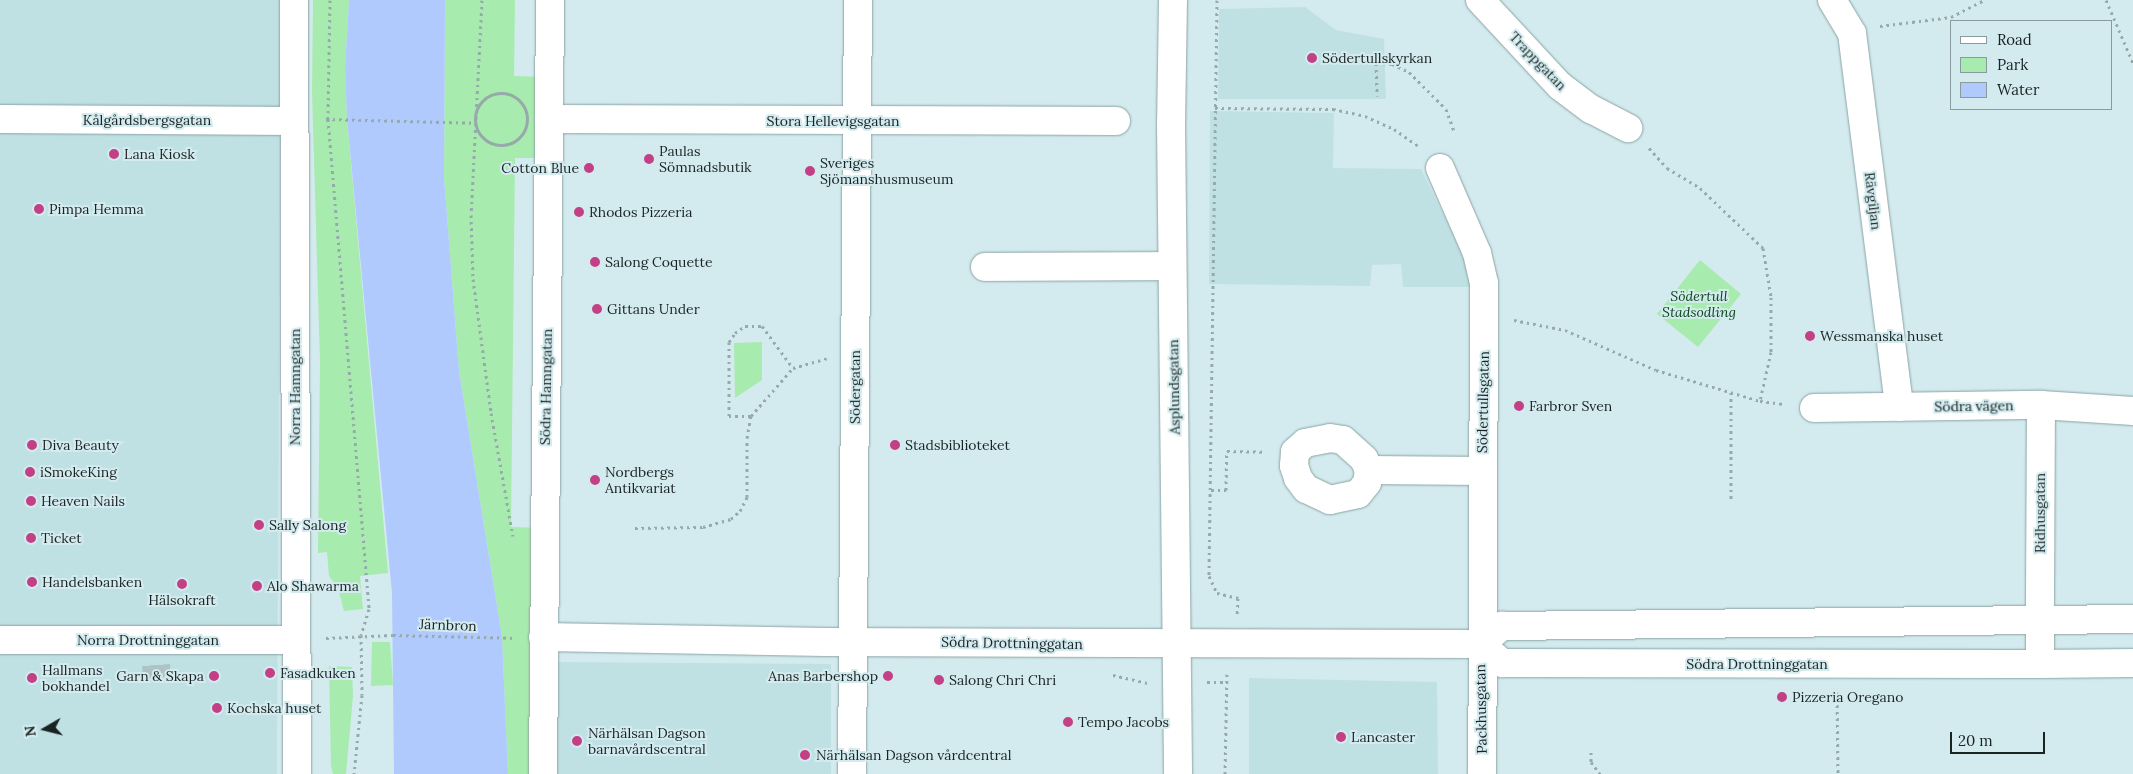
<!DOCTYPE html>
<html>
<head>
<meta charset="utf-8">
<style>
	body { margin:0 }
	#map { position:relative; width:2133px; height:774px; overflow:hidden; background:#d3ebee; font-family:Lora,serif }
	div>[style] { position:absolute }
	[style*='--x'] { left:calc(var(--x)*1px); top:calc(var(--y)*1px); width:calc(var(--w)*1px); rotate:calc(var(--a)*1deg) }
	.built>* { inset:0; background:#c0e1e4 }
	.green>* { inset:0; background:#a8ebae }
	.water>* { inset:0; background:#b0cafe }
	.minor-tunnel>* { height:28px; margin-top:-14px; transform-origin:0; background:repeating-linear-gradient(90deg,#aec3c6 0 28px,transparent 0 42px) }
	.path>* { height:3px; margin-top:-1.5px; transform-origin:0; background:repeating-linear-gradient(90deg,#96a9ab 0 2.5px,transparent 0 6.5px) }
	.path>.ring { margin:-1.5px; padding:0; box-sizing:content-box; background:none; border:3px solid #96a9ab; border-radius:50% }
	.roads { filter:drop-shadow(0 0 1px #8ca3a5) drop-shadow(0 0 1px #8ca3a5) }
	.minor>* { height:28px; margin:-14px; padding:0 14px; transform-origin:14px; border-radius:14px; background:#fff }
	.dots>* { width:14px; height:14px; translate:-50% -50%; box-sizing:border-box; border:2px solid #d3ebee; border-radius:50% }
	span { translate:-50% -50%; white-space:nowrap; text-align:center; line-height:1.15; -webkit-text-stroke:4px #d3ebee; paint-order:stroke }
	.poi-label { font-size:14px; color:#1a2324 }
	.left { translate:0 -50%; text-align:left }
	.right { translate:-100% -50%; text-align:right }
	.street-label { font-size:14px; color:#1a2324 }
	.park-label { font-size:14px; color:#0b481a; font-style:italic }
	.legend { position:absolute; left:1950px; top:20px; width:162px; height:90px; box-sizing:border-box; background:#d3ebee; border:1px solid #899b9d; margin:0; padding:6px 9px; list-style:none; font-size:15px; color:#1a2324 }
	.legend li { display:flex; align-items:center; gap:10px; height:25px }
	.legend b { width:25px; border:1px solid #899b9d }
	.north { position:absolute; left:20px; top:704px; width:50px; height:50px; -webkit-text-stroke:4px #d3ebee; paint-order:stroke; rotate:262deg; font-size:14px; font-weight:700; line-height:20px; text-align:center; color:#1a2324 }
	.north::after { content:''; display:block; margin:auto; width:18px; height:22px; background:#1a2324; clip-path:polygon(50% 0,100% 100%,50% 72%,0 100%) }
	.scale { position:absolute; left:1950px; top:732px; width:95px; height:22px; box-sizing:border-box; border:2px solid #1a2324; border-top:0; padding-left:6px; font-size:15px; line-height:18px; white-space:nowrap; color:#1a2324; -webkit-text-stroke:4px #d3ebee; paint-order:stroke }
</style>
</head>
<body>
<div id="map">
	<div class="built">
		<div style="clip-path:polygon(0 0,281px 0,277px 774px,0 774px)"></div>
		<div style="clip-path:polygon(1305px 7px,1336px 30px,1384px 39px,1386px 99px,1218px 99px,1219px 9px)"></div>
		<div style="clip-path:polygon(1210px 111px,1334px 113px,1333px 168px,1421px 169px,1470px 269px,1470px 287px,1403px 287px,1401px 264px,1372px 265px,1370px 286px,1209px 284px)"></div>
		<div style="clip-path:polygon(556px 662px,831px 664px,831px 774px,555px 774px)"></div>
		<div style="clip-path:polygon(1249px 678px,1437px 682px,1438px 774px,1249px 774px)"></div>
	</div>
	<div class="green">
		<div style="clip-path:polygon(313px 0,349px 0,345px 68px,347px 119px,388px 573px,360px 576px,363px 609px,344px 611px,338px 588px,329px 576px,327px 552px,318px 553px,320px 361px,312px 92px)"></div>
		<div style="clip-path:polygon(445px 0,515px 0,514px 76px,549px 77px,549px 158px,515px 158px,511px 527px,545px 528px,543px 774px,508px 774px,502px 637px,459px 371px,444px 177px)"></div>
		<div style="clip-path:polygon(1700px 260px,1741px 294px,1698px 347px,1657px 314px)"></div>
		<div style="clip-path:polygon(762px 342px,762px 380px,735px 398px,734px 343px)"></div>
		<div style="clip-path:polygon(372px 642px,390px 642px,393px 685px,371px 686px)"></div>
		<div style="clip-path:polygon(329px 666px,352px 667px,353px 696px,346px 774px,333px 774px,331px 766px)"></div>
	</div>
	<div class="water">
		<div style="clip-path:polygon(349px 0,445px 0,444px 177px,459px 371px,502px 637px,508px 774px,394px 774px,392px 593px,347px 119px,345px 68px)"></div>
	</div>
	<div class="minor-tunnel">
		<div style="--x:156;--y:665;--w:13;--a:86"></div>
	</div>
	<div class="path">
		<div style="--x:330;--y:0;--w:119;--a:91"></div>
		<div style="--x:328;--y:119;--w:492;--a:85.2"></div>
		<div style="--x:369;--y:609;--w:27;--a:107"></div>
		<div style="--x:361;--y:635;--w:60;--a:89"></div>
		<div style="--x:362;--y:695;--w:79;--a:95.8"></div>
		<div style="--x:482;--y:0;--w:215;--a:92.9"></div>
		<div style="--x:471;--y:215;--w:64;--a:88.2"></div>
		<div style="--x:473;--y:279;--w:135;--a:82.3"></div>
		<div style="--x:491;--y:413;--w:125;--a:79.9"></div>
		<div style="--x:1217;--y:0;--w:576;--a:90.8"></div>
		<div style="--x:1209;--y:576;--w:19;--a:65"></div>
		<div style="--x:1217;--y:593;--w:22;--a:13"></div>
		<div style="--x:1238;--y:598;--w:17;--a:93"></div>
		<div style="--x:2106;--y:0;--w:69;--a:66.8"></div>
		<div style="--x:1880;--y:26;--w:72;--a:-7.2"></div>
		<div style="--x:1951;--y:17;--w:37;--a:-27"></div>
		<div style="--x:1370;--y:62;--w:22;--a:5"></div>
		<div style="--x:1392;--y:64;--w:19;--a:25"></div>
		<div style="--x:1409;--y:72;--w:52;--a:45"></div>
		<div style="--x:1446;--y:109;--w:23;--a:70"></div>
		<div style="--x:1376;--y:63;--w:33;--a:88"></div>
		<div class="ring" style="left:475px;top:93px;width:49px;height:49px"></div>
		<div style="--x:1215;--y:108;--w:118;--a:0.5"></div>
		<div style="--x:1333;--y:109;--w:33;--a:12"></div>
		<div style="--x:1365;--y:116;--w:32;--a:24"></div>
		<div style="--x:1394;--y:129;--w:32;--a:35"></div>
		<div style="--x:326;--y:119;--w:148;--a:1.5"></div>
		<div style="--x:1649;--y:148;--w:27;--a:48"></div>
		<div style="--x:1667;--y:168;--w:39;--a:31"></div>
		<div style="--x:1700;--y:188;--w:87;--a:43.6"></div>
		<div style="--x:1763;--y:248;--w:50;--a:80.7"></div>
		<div style="--x:1771;--y:297;--w:55;--a:90"></div>
		<div style="--x:1771;--y:352;--w:50;--a:102.7"></div>
		<div style="--x:1514;--y:320;--w:52;--a:11.1"></div>
		<div style="--x:1565;--y:330;--w:99;--a:23.7"></div>
		<div style="--x:1656;--y:370;--w:109;--a:16.6"></div>
		<div style="--x:1760;--y:401;--w:26;--a:7"></div>
		<div style="--x:1731;--y:392;--w:107;--a:90"></div>
		<div style="--x:751;--y:416;--w:22;--a:180"></div>
		<div style="--x:729;--y:416;--w:74;--a:-90"></div>
		<div style="--x:729;--y:342;--w:11;--a:-56"></div>
		<div style="--x:735;--y:333;--w:12;--a:-35"></div>
		<div style="--x:745;--y:326;--w:17;--a:0"></div>
		<div style="--x:762;--y:326;--w:52;--a:53.6"></div>
		<div style="--x:1211;--y:490;--w:15;--a:0"></div>
		<div style="--x:1226;--y:490;--w:39;--a:-89"></div>
		<div style="--x:1227;--y:451;--w:39;--a:1"></div>
		<div style="--x:635;--y:528;--w:68;--a:-0.8"></div>
		<div style="--x:703;--y:527;--w:29;--a:-16"></div>
		<div style="--x:731;--y:519;--w:12;--a:-42"></div>
		<div style="--x:740;--y:511;--w:16;--a:-63"></div>
		<div style="--x:747;--y:497;--w:59;--a:-90"></div>
		<div style="--x:747;--y:438;--w:22;--a:-80"></div>
		<div style="--x:751;--y:416;--w:64;--a:-48.8"></div>
		<div style="--x:793;--y:368;--w:35;--a:-16"></div>
		<div style="--x:326;--y:638;--w:67;--a:-2.6"></div>
		<div style="--x:393;--y:635;--w:122;--a:1.4"></div>
		<div style="--x:1113;--y:675;--w:36;--a:13"></div>
		<div style="--x:1207;--y:682;--w:18;--a:0"></div>
		<div style="--x:1837;--y:692;--w:82;--a:89.3"></div>
		<div style="--x:1591;--y:752;--w:10;--a:90"></div>
		<div style="--x:1591;--y:762;--w:15;--a:53"></div>
		<div style="--x:1225;--y:774;--w:101;--a:-88.9"></div>
	</div>
	<div class="roads">
		<div class="minor">
			<div style="--x:294;--y:0;--w:774;--a:89.78"></div>
			<div style="--x:1173;--y:0;--w:123;--a:90.9"></div>
			<div style="--x:1171;--y:123;--w:651;--a:89.38"></div>
			<div style="--x:1480;--y:0;--w:117;--a:47.1"></div>
			<div style="--x:1560;--y:86;--w:39;--a:37"></div>
			<div style="--x:1591;--y:109;--w:42;--a:27.2"></div>
			<div style="--x:1832;--y:0;--w:39;--a:59"></div>
			<div style="--x:1852;--y:33;--w:377;--a:82.8"></div>
			<div style="--x:0;--y:119;--w:293;--a:0.4"></div>
			<div style="--x:549;--y:119;--w:567;--a:0.2"></div>
			<div style="--x:1440;--y:168;--w:93;--a:66.5"></div>
			<div style="--x:1477;--y:253;--w:31;--a:77"></div>
			<div style="--x:1484;--y:283;--w:491;--a:90.2"></div>
			<div style="--x:985;--y:267;--w:187;--a:-0.3"></div>
			<div style="--x:2041;--y:405;--w:215;--a:90.3"></div>
			<div style="--x:2040;--y:620;--w:93;--a:-0.6"></div>
			<div style="--x:1814;--y:408;--w:227;--a:-0.8"></div>
			<div style="--x:2041;--y:405;--w:92;--a:3.7"></div>
			<div style="--x:1330;--y:438;--w:13;--a:9"></div>
			<div style="--x:1343;--y:440;--w:28;--a:42"></div>
			<div style="--x:1364;--y:459;--w:12;--a:66"></div>
			<div style="--x:1369;--y:470;--w:13;--a:99"></div>
			<div style="--x:1367;--y:483;--w:14;--a:129"></div>
			<div style="--x:1358;--y:494;--w:29;--a:168"></div>
			<div style="--x:1330;--y:500;--w:26;--a:-155"></div>
			<div style="--x:1306;--y:489;--w:14;--a:-126"></div>
			<div style="--x:1298;--y:478;--w:13;--a:-108"></div>
			<div style="--x:1294;--y:466;--w:14;--a:-86"></div>
			<div style="--x:1295;--y:452;--w:13;--a:-42"></div>
			<div style="--x:1305;--y:443;--w:25;--a:-11"></div>
			<div style="--x:1369;--y:470;--w:114;--a:0.5"></div>
			<div style="--x:543;--y:637;--w:282;--a:1"></div>
			<div style="--x:825;--y:642;--w:656;--a:0.17"></div>
			<div style="--x:1481;--y:644;--w:28;--a:-41"></div>
			<div style="--x:1502;--y:626;--w:538;--a:-0.64"></div>
			<div style="--x:2040;--y:620;--w:44;--a:90"></div>
			<div style="--x:2040;--y:664;--w:538;--a:-179.89"></div>
			<div style="--x:1502;--y:663;--w:28;--a:-138"></div>
			<div style="--x:0;--y:640;--w:296;--a:0"></div>
			<div style="--x:2040;--y:664;--w:93;--a:-0.6"></div>
			<div style="--x:543;--y:774;--w:774;--a:-89.48"></div>
			<div style="--x:852;--y:774;--w:774;--a:-89.56"></div>
		</div>
	</div>
	<div class="dots">
		<div style="left:1312px;top:58px;background:#c34086"></div>
		<div style="left:114px;top:154px;background:#c34086"></div>
		<div style="left:649px;top:159px;background:#c34086"></div>
		<div style="left:589px;top:168px;background:#c34086"></div>
		<div style="left:810px;top:171px;background:#c34086"></div>
		<div style="left:39px;top:209px;background:#c34086"></div>
		<div style="left:579px;top:212px;background:#c34086"></div>
		<div style="left:595px;top:262px;background:#c34086"></div>
		<div style="left:597px;top:309px;background:#c34086"></div>
		<div style="left:1810px;top:336px;background:#c34086"></div>
		<div style="left:1519px;top:406px;background:#c34086"></div>
		<div style="left:32px;top:445px;background:#c34086"></div>
		<div style="left:895px;top:445px;background:#c34086"></div>
		<div style="left:30px;top:472px;background:#c34086"></div>
		<div style="left:595px;top:480px;background:#c34086"></div>
		<div style="left:31px;top:501px;background:#c34086"></div>
		<div style="left:259px;top:525px;background:#c34086"></div>
		<div style="left:31px;top:538px;background:#c34086"></div>
		<div style="left:32px;top:582px;background:#c34086"></div>
		<div style="left:182px;top:584px;background:#c34086"></div>
		<div style="left:257px;top:586px;background:#c34086"></div>
		<div style="left:270px;top:673px;background:#c34086"></div>
		<div style="left:214px;top:676px;background:#c34086"></div>
		<div style="left:888px;top:676px;background:#c34086"></div>
		<div style="left:32px;top:678px;background:#c34086"></div>
		<div style="left:939px;top:680px;background:#c34086"></div>
		<div style="left:1782px;top:697px;background:#c34086"></div>
		<div style="left:217px;top:708px;background:#c34086"></div>
		<div style="left:1068px;top:722px;background:#c34086"></div>
		<div style="left:1341px;top:737px;background:#c34086"></div>
		<div style="left:577px;top:741px;background:#c34086"></div>
		<div style="left:805px;top:755px;background:#c34086"></div>
	</div>
	<div class="poi-label">
		<span class="left" style="left:1322px;top:58px">Södertullskyrkan</span>
		<span class="left" style="left:659px;top:159px">Paulas<br>Sömnadsbutik</span>
		<span class="left" style="left:124px;top:154px">Lana Kiosk</span>
		<span class="left" style="left:820px;top:171px">Sveriges<br>Sjömanshusmuseum</span>
		<span class="right" style="left:579px;top:168px">Cotton Blue</span>
		<span class="left" style="left:49px;top:209px">Pimpa Hemma</span>
		<span class="left" style="left:589px;top:212px">Rhodos Pizzeria</span>
		<span class="left" style="left:605px;top:262px">Salong Coquette</span>
		<span class="left" style="left:607px;top:309px">Gittans Under</span>
		<span class="left" style="left:1820px;top:336px">Wessmanska huset</span>
		<span class="left" style="left:1529px;top:406px">Farbror Sven</span>
		<span class="left" style="left:42px;top:445px">Diva Beauty</span>
		<span class="left" style="left:905px;top:445px">Stadsbiblioteket</span>
		<span class="left" style="left:40px;top:472px">iSmokeKing</span>
		<span class="left" style="left:605px;top:480px">Nordbergs<br>Antikvariat</span>
		<span class="left" style="left:41px;top:501px">Heaven Nails</span>
		<span class="left" style="left:269px;top:525px">Sally Salong</span>
		<span class="left" style="left:41px;top:538px">Ticket</span>
		<span class="left" style="left:42px;top:582px">Handelsbanken</span>
		<span class="left" style="left:267px;top:586px">Alo Shawarma</span>
		<span style="left:182px;top:600px">Hälsokraft</span>
		<span class="left" style="left:42px;top:678px">Hallmans<br>bokhandel</span>
		<span class="left" style="left:280px;top:673px">Fasadkuken</span>
		<span class="right" style="left:204px;top:676px">Garn &amp; Skapa</span>
		<span class="right" style="left:878px;top:676px">Anas Barbershop</span>
		<span class="left" style="left:949px;top:680px">Salong Chri Chri</span>
		<span class="left" style="left:1792px;top:697px">Pizzeria Oregano</span>
		<span class="left" style="left:227px;top:708px">Kochska huset</span>
		<span class="left" style="left:1078px;top:722px">Tempo Jacobs</span>
		<span class="left" style="left:588px;top:741px">Närhälsan Dagson<br>barnavårdscentral</span>
		<span class="left" style="left:1351px;top:737px">Lancaster</span>
		<span class="left" style="left:816px;top:755px">Närhälsan Dagson vårdcentral</span>
	</div>
	<div class="street-label">
		<span style="left:1538px;top:61px;rotate:46deg">Trappgatan</span>
		<span style="left:147px;top:120px">Kålgårdsbergsgatan</span>
		<span style="left:833px;top:121px">Stora Hellevigsgatan</span>
		<span style="left:1873px;top:201px;rotate:83deg">Rävgiljan</span>
		<span style="left:295px;top:387px;rotate:-90deg">Norra Hamngatan</span>
		<span style="left:546px;top:387px;rotate:-89deg">Södra Hamngatan</span>
		<span style="left:855px;top:387px;rotate:-90deg">Södergatan</span>
		<span style="left:1174px;top:387px;rotate:-91deg">Asplundsgatan</span>
		<span style="left:1483px;top:402px;rotate:-89deg">Södertullsgatan</span>
		<span style="left:1974px;top:406px;rotate:-1deg">Södra vägen</span>
		<span style="left:2040px;top:513px;rotate:-90deg">Ridhusgatan</span>
		<span style="left:448px;top:625px;rotate:2deg">Järnbron</span>
		<span style="left:148px;top:640px">Norra Drottninggatan</span>
		<span style="left:1012px;top:643px;rotate:1deg">Södra Drottninggatan</span>
		<span style="left:1757px;top:664px">Södra Drottninggatan</span>
		<span style="left:1481px;top:709px;rotate:-91deg">Packhusgatan</span>
	</div>
	<div class="park-label">
		<span style="left:1699px;top:304px">Södertull<br>Stadsodling</span>
	</div>
	<ul class="legend">
	<li><b style="height:6px;background:#fff"></b>Road</li>
	<li><b style="height:14px;background:#a8ebae"></b>Park</li>
	<li><b style="height:14px;background:#b0cafe"></b>Water</li>
	</ul>
	<div class="north">N</div>
	<div class="scale">20 m</div>
</div>
</body>
</html>
